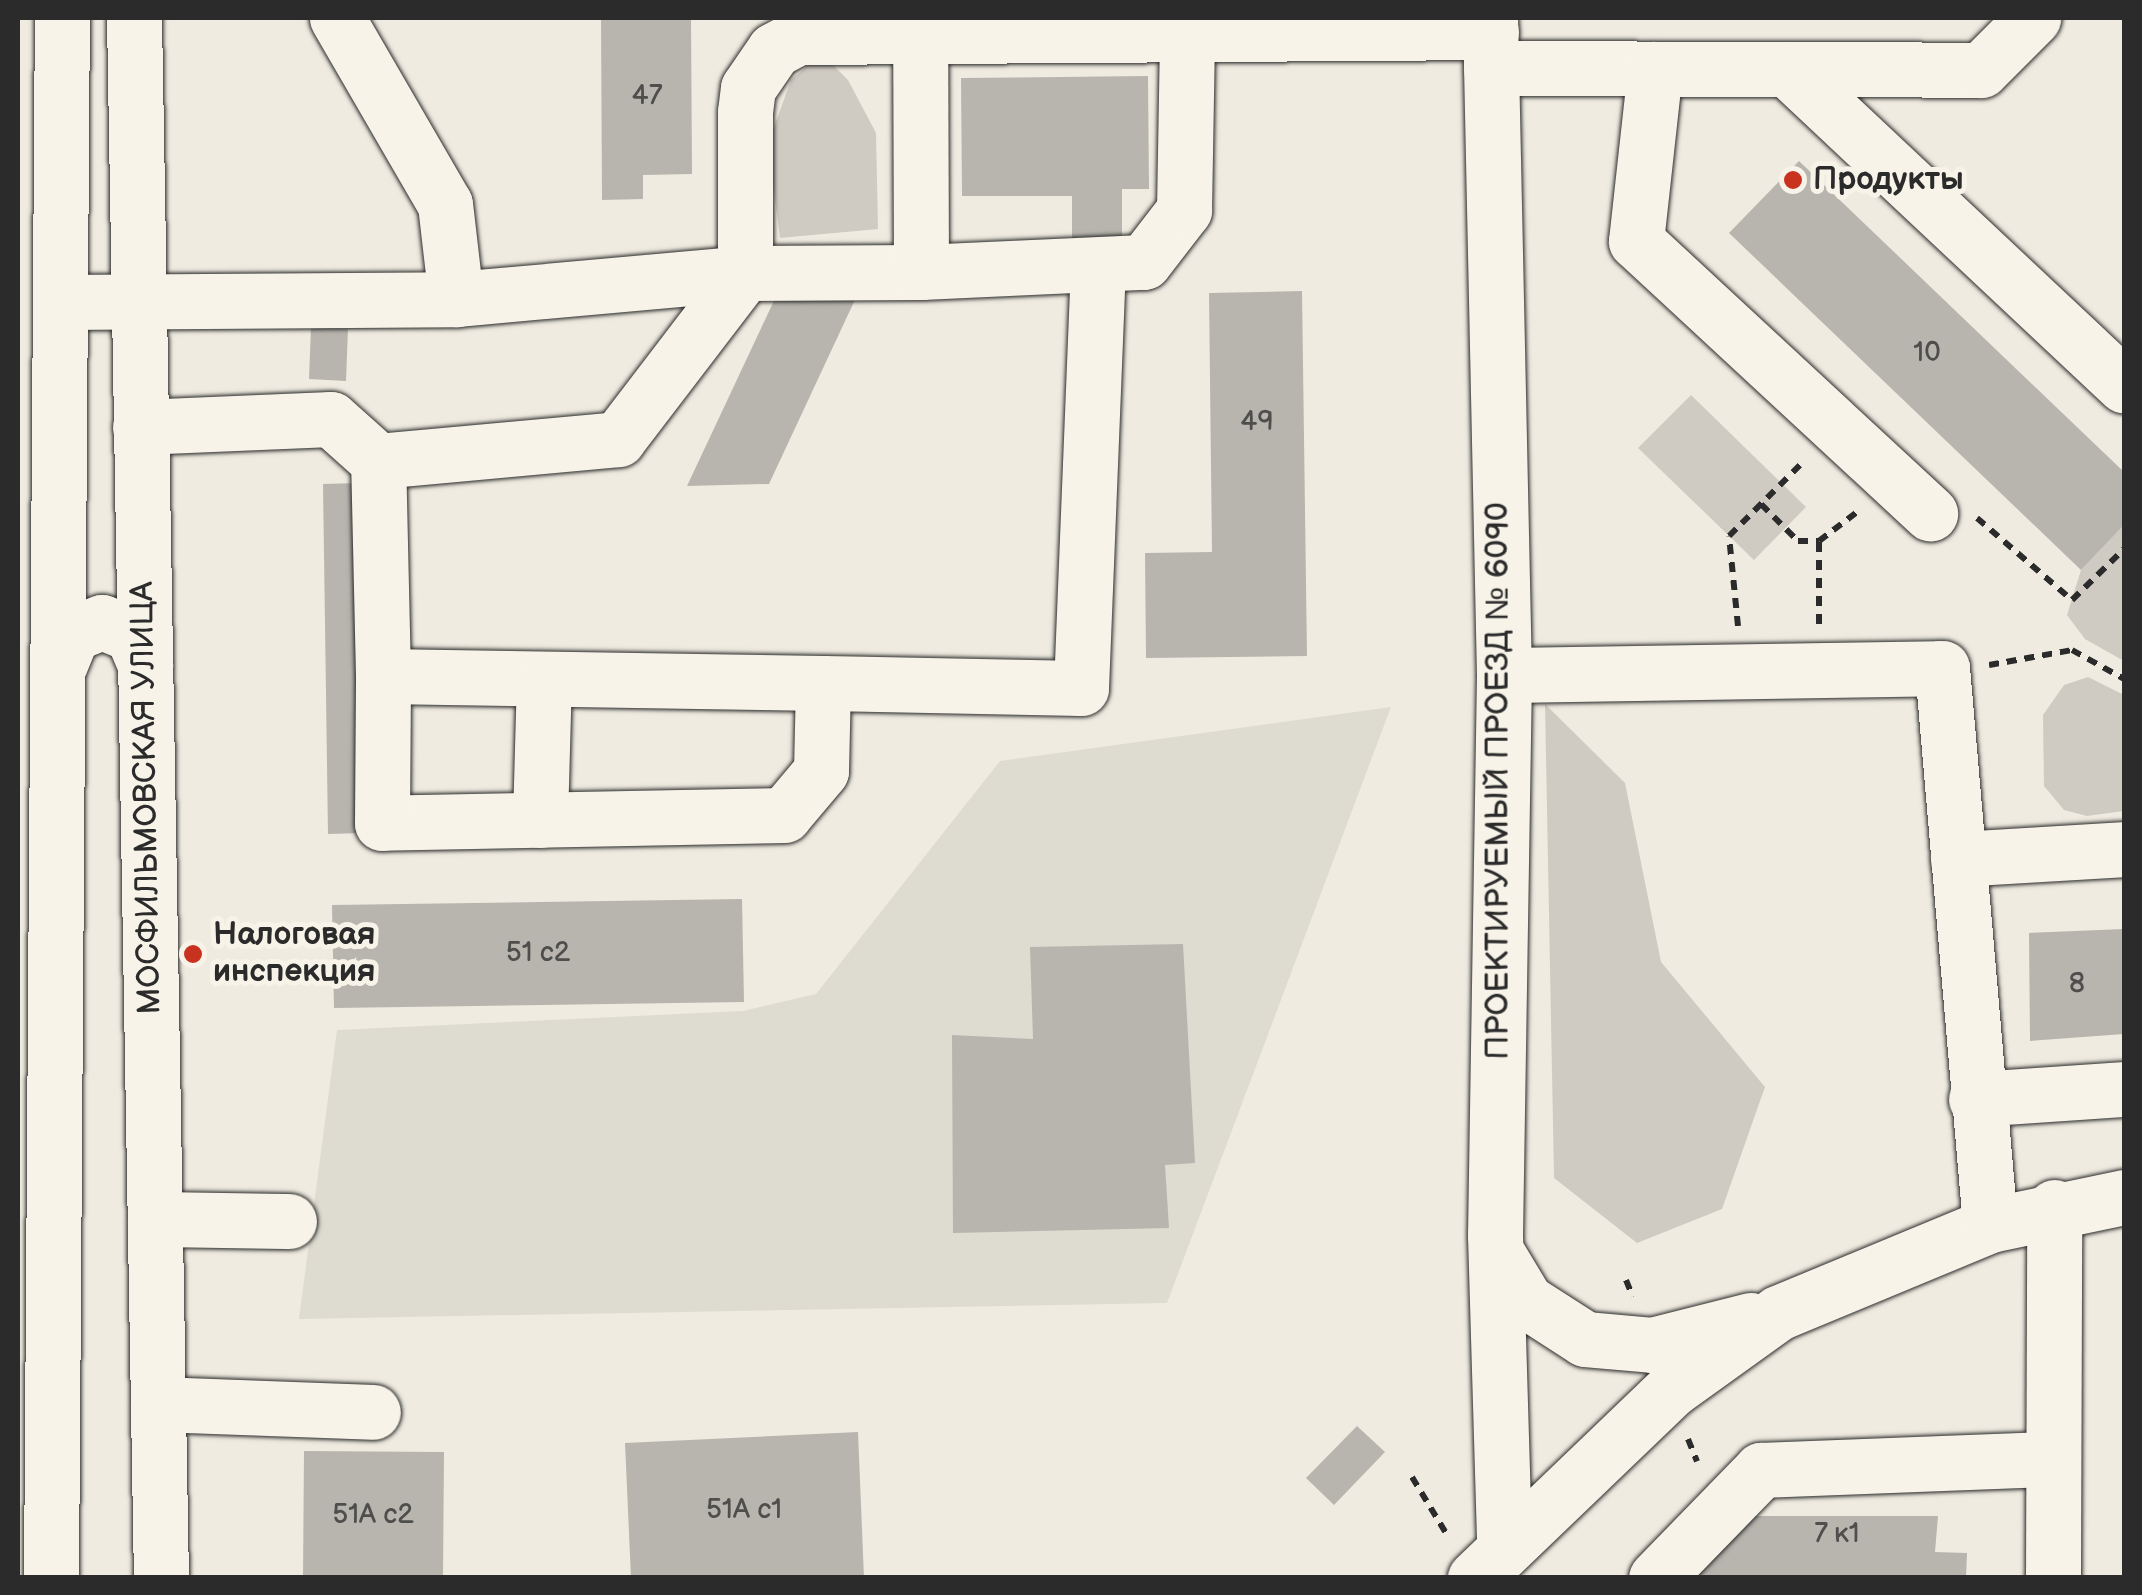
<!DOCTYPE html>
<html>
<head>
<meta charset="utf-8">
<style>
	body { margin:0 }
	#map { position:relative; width:2142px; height:1595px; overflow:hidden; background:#efebe0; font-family:"Balsamiq Sans",sans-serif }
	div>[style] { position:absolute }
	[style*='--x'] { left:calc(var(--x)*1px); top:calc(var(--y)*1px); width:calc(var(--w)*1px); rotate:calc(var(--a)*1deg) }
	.built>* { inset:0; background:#dedbd1 }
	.green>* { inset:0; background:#cfcbc2 }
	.building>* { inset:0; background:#b8b5ae }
	.path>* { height:6px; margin-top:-3px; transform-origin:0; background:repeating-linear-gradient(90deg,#2b2b2b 0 10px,transparent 0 18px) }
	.roads { filter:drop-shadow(0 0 2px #2b2b2b) drop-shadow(0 0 2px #2b2b2b) }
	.minor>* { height:55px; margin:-27.5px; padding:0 27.5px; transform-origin:27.5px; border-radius:27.5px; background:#f7f3e8 }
	.major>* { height:55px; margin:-27.5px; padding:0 27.5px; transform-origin:27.5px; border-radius:27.5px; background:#f7f3e8 }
	.dots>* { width:28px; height:28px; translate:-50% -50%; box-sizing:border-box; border:5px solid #f7f3e8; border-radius:50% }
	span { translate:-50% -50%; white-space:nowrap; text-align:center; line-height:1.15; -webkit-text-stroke:10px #f7f3e8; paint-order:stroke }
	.number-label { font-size:28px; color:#4e4e4c }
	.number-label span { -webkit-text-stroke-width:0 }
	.poi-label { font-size:32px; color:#2b2b2b; font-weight:700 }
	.left { translate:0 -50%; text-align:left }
	.street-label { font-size:32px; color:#2b2b2b }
	.frame { position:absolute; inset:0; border:20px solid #2b2b2b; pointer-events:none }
</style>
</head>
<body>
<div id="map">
	<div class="built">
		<div style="clip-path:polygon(1391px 707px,1167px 1303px,299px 1319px,337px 1030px,743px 1011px,816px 994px,1000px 761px)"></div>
	</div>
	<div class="green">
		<div style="clip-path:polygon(822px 54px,848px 80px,876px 133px,878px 229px,780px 238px,768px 144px,791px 80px)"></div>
		<div style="clip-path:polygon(1691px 395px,1806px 507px,1754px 560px,1638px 448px)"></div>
		<div style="clip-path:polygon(2124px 525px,2124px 661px,2085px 639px,2067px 615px,2081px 570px)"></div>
		<div style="clip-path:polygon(2088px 677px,2124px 695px,2124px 811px,2087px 816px,2064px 810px,2044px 786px,2043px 715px,2064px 685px)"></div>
		<div style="clip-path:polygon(1545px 704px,1625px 783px,1661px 962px,1765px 1087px,1722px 1209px,1637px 1243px,1554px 1178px)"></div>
	</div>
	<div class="building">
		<div style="clip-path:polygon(601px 18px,691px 18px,692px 174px,643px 175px,643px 199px,602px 200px)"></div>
		<div style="clip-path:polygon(1148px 76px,1149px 189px,1122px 189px,1122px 243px,1072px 244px,1072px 196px,962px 196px,961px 78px)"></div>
		<div style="clip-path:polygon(1799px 161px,2124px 472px,2124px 525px,2081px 570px,1729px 233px)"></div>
		<div style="clip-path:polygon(780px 288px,860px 289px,769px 484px,687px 486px)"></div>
		<div style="clip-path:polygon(1302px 291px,1307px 656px,1146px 658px,1145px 553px,1212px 552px,1209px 293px)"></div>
		<div style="clip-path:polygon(311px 327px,348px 329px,346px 381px,309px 379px)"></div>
		<div style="clip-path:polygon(359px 483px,363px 833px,328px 834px,323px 484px)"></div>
		<div style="clip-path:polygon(742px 899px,744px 1002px,334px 1008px,332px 905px)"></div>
		<div style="clip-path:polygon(2124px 929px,2124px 1034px,2030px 1041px,2029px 933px)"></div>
		<div style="clip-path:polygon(1183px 944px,1195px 1163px,1165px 1165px,1169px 1228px,953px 1233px,952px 1035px,1033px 1039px,1030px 947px)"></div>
		<div style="clip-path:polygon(1357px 1426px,1385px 1452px,1334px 1505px,1306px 1478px)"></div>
		<div style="clip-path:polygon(858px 1432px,864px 1578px,631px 1578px,625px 1443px)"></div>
		<div style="clip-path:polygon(304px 1451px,444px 1452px,443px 1578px,303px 1578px)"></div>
		<div style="clip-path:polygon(1754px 1516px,1938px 1516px,1935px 1552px,1967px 1553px,1966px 1578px,1695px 1578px)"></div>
	</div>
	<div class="path">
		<div style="--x:1761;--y:504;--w:52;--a:45"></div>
		<div style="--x:1798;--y:541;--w:21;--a:0"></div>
		<div style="--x:1977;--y:518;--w:125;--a:40.8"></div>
		<div style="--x:2072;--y:600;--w:73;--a:-44.4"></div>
		<div style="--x:1819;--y:624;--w:83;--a:-90"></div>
		<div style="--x:1819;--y:541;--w:53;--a:-37.3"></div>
		<div style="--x:1738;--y:626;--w:90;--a:-95.7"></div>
		<div style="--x:1729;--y:536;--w:107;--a:-45"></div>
		<div style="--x:1989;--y:665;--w:84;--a:-10.2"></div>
		<div style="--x:2072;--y:650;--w:60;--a:29.1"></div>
		<div style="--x:1626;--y:1280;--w:18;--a:68"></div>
		<div style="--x:1688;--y:1439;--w:24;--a:68"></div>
		<div style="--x:1412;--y:1477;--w:71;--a:58.8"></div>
	</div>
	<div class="roads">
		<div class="minor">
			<div style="--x:337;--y:18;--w:215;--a:59.9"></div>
			<div style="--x:445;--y:204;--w:96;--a:83.4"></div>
			<div style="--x:1490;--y:18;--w:657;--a:88.78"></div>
			<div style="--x:1504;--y:675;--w:560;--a:90.92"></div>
			<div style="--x:1495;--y:1235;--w:310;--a:88.3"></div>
			<div style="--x:1491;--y:68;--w:490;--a:0.2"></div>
			<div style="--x:1981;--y:70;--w:74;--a:-45"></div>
			<div style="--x:1655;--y:69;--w:173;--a:96.3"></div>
			<div style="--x:1636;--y:241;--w:401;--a:42.8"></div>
			<div style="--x:1788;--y:70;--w:461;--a:43.2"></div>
			<div style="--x:921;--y:272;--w:223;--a:-2.6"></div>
			<div style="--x:1144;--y:262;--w:66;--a:-52.4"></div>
			<div style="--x:1184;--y:210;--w:176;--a:-89"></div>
			<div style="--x:62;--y:302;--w:394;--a:-0.4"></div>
			<div style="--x:456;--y:299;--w:290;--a:-5.1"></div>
			<div style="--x:745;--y:273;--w:176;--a:-0.3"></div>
			<div style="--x:921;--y:272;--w:236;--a:-90.2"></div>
			<div style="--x:140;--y:427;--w:191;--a:-2.4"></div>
			<div style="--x:331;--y:419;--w:63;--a:41.8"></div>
			<div style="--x:60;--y:664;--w:32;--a:-68"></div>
			<div style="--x:72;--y:634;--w:32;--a:-22"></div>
			<div style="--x:102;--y:622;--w:32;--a:22"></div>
			<div style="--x:132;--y:634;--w:34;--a:67"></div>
			<div style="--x:1504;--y:675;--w:438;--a:-0.9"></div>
			<div style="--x:1942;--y:668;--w:559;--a:85.07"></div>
			<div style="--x:383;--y:676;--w:215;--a:-91.3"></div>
			<div style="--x:378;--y:461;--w:241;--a:-5.2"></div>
			<div style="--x:618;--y:439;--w:209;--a:-52.6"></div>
			<div style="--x:745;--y:273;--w:161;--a:-90"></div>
			<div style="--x:745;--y:112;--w:24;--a:-83"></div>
			<div style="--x:748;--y:88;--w:46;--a:-55.6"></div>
			<div style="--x:774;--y:50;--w:27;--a:-28"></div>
			<div style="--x:798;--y:37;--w:693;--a:-0.41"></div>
			<div style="--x:823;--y:683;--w:88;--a:91.3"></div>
			<div style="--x:821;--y:771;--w:57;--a:130.1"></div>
			<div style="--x:784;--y:815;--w:402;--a:178.9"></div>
			<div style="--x:382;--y:823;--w:147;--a:-89.6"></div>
			<div style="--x:383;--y:676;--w:440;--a:0.9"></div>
			<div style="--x:823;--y:683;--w:258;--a:1.1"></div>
			<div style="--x:1081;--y:688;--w:417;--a:-87.7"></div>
			<div style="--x:540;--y:820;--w:141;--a:-88.4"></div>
			<div style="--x:1958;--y:859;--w:166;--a:-3.4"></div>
			<div style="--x:1976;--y:1099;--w:148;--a:-3.9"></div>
			<div style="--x:155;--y:1219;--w:134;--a:0.9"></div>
			<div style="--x:1497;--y:1253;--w:56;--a:58.9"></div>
			<div style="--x:1526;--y:1301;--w:70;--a:32.8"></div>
			<div style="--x:1585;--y:1339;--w:67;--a:5.1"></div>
			<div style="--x:1652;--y:1345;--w:102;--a:-14.2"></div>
			<div style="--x:158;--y:1404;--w:215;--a:2.1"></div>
			<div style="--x:1475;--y:1578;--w:272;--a:-43.8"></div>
			<div style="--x:1671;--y:1390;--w:132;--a:-35.7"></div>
			<div style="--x:1778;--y:1313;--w:230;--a:-22.5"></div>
			<div style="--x:1990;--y:1225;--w:137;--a:-11.8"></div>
			<div style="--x:1656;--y:1578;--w:151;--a:-45.8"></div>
			<div style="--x:1761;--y:1470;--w:291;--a:-2.2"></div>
			<div style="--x:2053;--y:1578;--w:371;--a:-89.8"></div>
		</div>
		<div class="major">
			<div style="--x:134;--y:18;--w:1560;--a:89.01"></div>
			<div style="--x:51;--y:1578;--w:1560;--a:-89.6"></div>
		</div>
	</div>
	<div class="dots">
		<div style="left:1793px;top:180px;background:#c8321e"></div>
		<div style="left:193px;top:954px;background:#c8321e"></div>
	</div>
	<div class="number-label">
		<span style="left:647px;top:96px">47</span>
		<span style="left:1927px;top:353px">10</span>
		<span style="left:1257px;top:422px">49</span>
		<span style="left:538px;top:953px">51 с2</span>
		<span style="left:2077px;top:984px">8</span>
		<span style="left:744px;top:1510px">51А с1</span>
		<span style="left:373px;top:1515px">51А с2</span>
		<span style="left:1837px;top:1534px">7 к1</span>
	</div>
	<div class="poi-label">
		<span class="left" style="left:1813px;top:180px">Продукты</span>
		<span class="left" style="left:213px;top:954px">Налоговая<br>инспекция</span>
	</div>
	<div class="street-label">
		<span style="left:1499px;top:781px;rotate:-90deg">ПРОЕКТИРУЕМЫЙ ПРОЕЗД № 6090</span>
		<span style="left:147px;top:798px;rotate:-91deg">МОСФИЛЬМОВСКАЯ УЛИЦА</span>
	</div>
	<div class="frame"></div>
</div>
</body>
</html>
